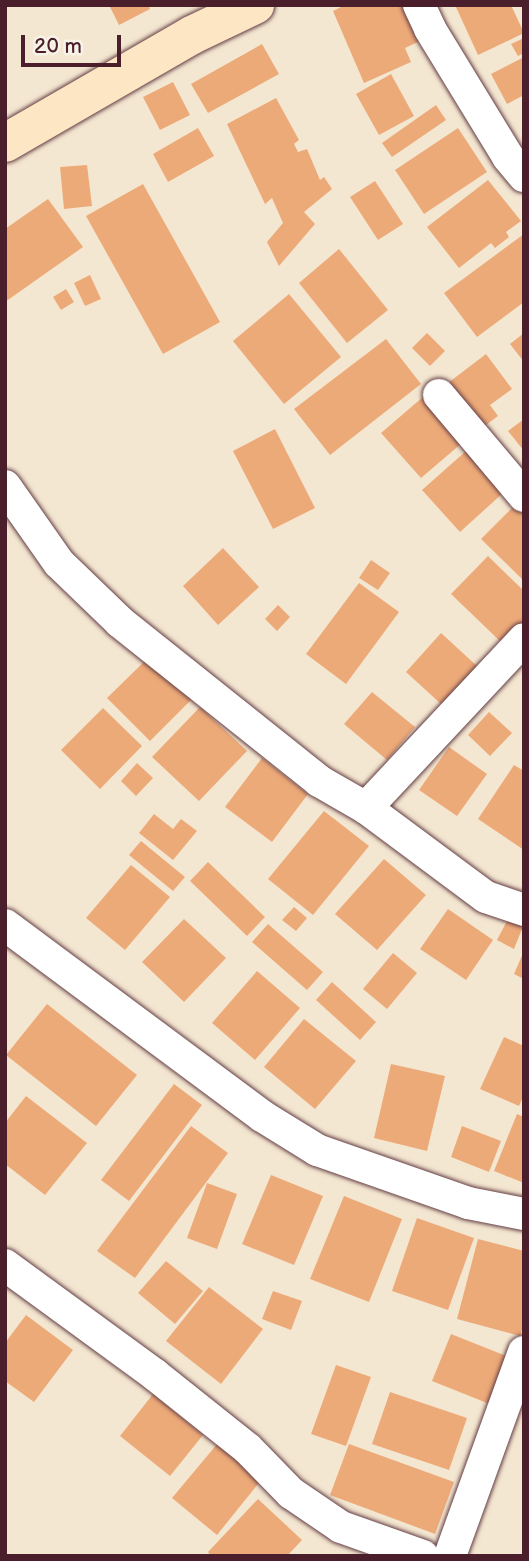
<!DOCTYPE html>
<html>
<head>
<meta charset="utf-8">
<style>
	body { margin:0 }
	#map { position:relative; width:529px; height:1561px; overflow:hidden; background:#f4e7d1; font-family:"Balsamiq Sans",sans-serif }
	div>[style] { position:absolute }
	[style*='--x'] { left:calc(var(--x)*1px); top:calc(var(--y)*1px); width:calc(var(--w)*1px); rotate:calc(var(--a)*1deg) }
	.building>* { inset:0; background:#edaa79 }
	.roads { filter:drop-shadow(0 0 2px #643d44) drop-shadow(0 0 2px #643d44) }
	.street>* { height:32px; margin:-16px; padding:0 16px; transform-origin:16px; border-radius:16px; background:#fff }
	.secondary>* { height:38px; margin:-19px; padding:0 19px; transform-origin:19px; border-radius:19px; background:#fce6c4 }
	span { translate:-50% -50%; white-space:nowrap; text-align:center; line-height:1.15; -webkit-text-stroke:5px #f7f3e8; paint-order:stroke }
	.frame { position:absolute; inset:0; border:7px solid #4a1f2b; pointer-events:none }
	.scale { position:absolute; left:21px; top:35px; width:100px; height:32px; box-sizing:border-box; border:4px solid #4a1f2b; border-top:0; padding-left:9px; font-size:21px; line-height:24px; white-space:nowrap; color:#4a1f2b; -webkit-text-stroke:5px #f7f3e8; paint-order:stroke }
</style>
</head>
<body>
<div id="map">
	<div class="building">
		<div style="clip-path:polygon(109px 5px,148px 5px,150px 9px,119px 25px)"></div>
		<div style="clip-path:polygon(345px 5px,406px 5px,422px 40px,405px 48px,411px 62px,364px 83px,333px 11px)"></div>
		<div style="clip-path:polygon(455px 5px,511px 5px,524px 33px,478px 55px)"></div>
		<div style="clip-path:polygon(524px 38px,524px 53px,518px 56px,511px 44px)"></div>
		<div style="clip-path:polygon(262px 44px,279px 74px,208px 113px,191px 84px)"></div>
		<div style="clip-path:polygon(524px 57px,524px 95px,507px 104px,491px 74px)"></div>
		<div style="clip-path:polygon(391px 74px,414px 116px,379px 135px,356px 94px)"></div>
		<div style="clip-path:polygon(173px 82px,190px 115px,160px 130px,143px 97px)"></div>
		<div style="clip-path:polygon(276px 98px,299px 140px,294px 144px,298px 152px,307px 149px,320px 180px,324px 177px,332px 189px,304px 212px,315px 224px,279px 266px,267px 242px,283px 223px,272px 198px,265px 204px,227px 124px)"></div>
		<div style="clip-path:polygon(436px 105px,446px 120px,392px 157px,382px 143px)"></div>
		<div style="clip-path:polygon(198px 128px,214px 156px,168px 182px,153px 154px)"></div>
		<div style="clip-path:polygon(458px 128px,487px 172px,424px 214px,395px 170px)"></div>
		<div style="clip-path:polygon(87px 165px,92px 206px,64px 209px,60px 167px)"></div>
		<div style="clip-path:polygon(488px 180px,521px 221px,506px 232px,509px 237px,495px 248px,491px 243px,459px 268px,427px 227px)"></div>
		<div style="clip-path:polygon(375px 181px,403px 224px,378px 240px,350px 197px)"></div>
		<div style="clip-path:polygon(143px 184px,220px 322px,163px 354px,86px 216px)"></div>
		<div style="clip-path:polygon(48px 199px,83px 247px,5px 302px,5px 229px)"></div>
		<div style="clip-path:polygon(524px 234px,524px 302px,477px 337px,444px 293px)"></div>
		<div style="clip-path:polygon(339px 249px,388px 310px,347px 343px,299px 283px)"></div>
		<div style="clip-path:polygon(90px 275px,101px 299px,85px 306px,74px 283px)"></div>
		<div style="clip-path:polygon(66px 289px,74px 302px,61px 310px,53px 297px)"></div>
		<div style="clip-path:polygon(289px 294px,341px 357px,284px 404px,233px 341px)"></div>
		<div style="clip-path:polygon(427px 333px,445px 351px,430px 366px,412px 348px)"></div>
		<div style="clip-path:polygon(524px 333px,524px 362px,510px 344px)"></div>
		<div style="clip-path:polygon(386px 339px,421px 384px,330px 455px,294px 409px)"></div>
		<div style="clip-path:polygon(486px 354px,512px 389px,490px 405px,498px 416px,482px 428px,448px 383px)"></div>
		<div style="clip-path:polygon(423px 397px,462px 443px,421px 478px,381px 433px)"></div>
		<div style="clip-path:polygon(524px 419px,524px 451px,508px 431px)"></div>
		<div style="clip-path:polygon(275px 429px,315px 508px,273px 529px,233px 451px)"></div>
		<div style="clip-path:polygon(466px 451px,503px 493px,460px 532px,422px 490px)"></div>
		<div style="clip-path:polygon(516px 504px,524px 512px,524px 581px,481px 539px)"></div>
		<div style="clip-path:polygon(223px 548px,259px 587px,218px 625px,183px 586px)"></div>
		<div style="clip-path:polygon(488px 556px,524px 591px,524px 623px,503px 644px,451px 594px)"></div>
		<div style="clip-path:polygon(371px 560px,390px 573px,378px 590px,359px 578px)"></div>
		<div style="clip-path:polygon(359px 583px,399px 612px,346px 684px,306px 654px)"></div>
		<div style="clip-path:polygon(278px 605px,290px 617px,277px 631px,265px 619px)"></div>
		<div style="clip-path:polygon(441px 633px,477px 666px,441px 704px,406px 672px)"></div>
		<div style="clip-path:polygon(152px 654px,194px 697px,150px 741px,107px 698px)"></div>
		<div style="clip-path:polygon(372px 692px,415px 727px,387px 760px,344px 724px)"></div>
		<div style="clip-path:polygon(200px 707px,247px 751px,199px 801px,152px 757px)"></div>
		<div style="clip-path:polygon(103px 708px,142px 746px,100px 789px,61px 750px)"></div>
		<div style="clip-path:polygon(489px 712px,512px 733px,490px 756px,468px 735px)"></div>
		<div style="clip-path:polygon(449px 747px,487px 774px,457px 816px,419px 790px)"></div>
		<div style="clip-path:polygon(262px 758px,308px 794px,272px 842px,225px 807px)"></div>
		<div style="clip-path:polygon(137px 763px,153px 778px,136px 796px,121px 781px)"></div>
		<div style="clip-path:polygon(514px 765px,524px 771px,524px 850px,478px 819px)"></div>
		<div style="clip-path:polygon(324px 811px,369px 846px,313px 915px,268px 879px)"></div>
		<div style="clip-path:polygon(154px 814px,173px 829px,181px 819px,197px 831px,173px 860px,139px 833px)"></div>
		<div style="clip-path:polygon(141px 841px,185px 877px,173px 891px,129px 855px)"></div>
		<div style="clip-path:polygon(384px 859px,426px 895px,377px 950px,335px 914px)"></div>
		<div style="clip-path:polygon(208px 862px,265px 917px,247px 936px,190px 881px)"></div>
		<div style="clip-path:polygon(131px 865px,170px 897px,125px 950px,86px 918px)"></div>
		<div style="clip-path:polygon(294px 907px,307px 918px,296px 931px,282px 920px)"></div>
		<div style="clip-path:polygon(448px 909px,493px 940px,466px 980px,420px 949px)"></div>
		<div style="clip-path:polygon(509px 917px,524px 924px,514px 949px,497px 940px)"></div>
		<div style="clip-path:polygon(184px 919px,226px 958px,184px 1002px,142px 962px)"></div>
		<div style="clip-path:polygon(268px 924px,323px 972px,307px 990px,252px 942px)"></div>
		<div style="clip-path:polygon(524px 951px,524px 979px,514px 974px)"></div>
		<div style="clip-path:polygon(393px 953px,417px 973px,387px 1009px,363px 989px)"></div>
		<div style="clip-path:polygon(257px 971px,300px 1008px,255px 1060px,212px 1023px)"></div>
		<div style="clip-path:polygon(332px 982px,376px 1022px,360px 1040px,316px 1000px)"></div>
		<div style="clip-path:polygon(47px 1004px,137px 1075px,96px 1126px,6px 1055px)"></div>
		<div style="clip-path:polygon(304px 1019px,356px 1061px,315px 1109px,264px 1067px)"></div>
		<div style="clip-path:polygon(504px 1037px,524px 1046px,524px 1095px,519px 1106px,480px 1089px)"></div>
		<div style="clip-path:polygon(391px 1064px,445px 1076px,427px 1151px,374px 1138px)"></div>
		<div style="clip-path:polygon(174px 1084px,202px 1105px,129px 1201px,101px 1180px)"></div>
		<div style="clip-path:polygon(26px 1096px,87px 1143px,45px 1195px,5px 1164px,5px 1123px)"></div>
		<div style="clip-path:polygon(517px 1114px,524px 1117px,524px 1183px,494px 1171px)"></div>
		<div style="clip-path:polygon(191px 1126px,228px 1153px,135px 1278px,97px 1251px)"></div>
		<div style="clip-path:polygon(462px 1126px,501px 1141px,489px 1172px,451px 1157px)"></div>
		<div style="clip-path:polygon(271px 1175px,323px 1196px,294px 1265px,242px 1244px)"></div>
		<div style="clip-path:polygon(207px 1183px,237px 1194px,217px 1249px,187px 1238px)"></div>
		<div style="clip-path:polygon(344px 1196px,402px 1219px,369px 1302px,310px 1279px)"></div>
		<div style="clip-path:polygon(417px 1218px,474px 1238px,448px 1310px,392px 1291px)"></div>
		<div style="clip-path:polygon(478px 1239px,524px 1251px,524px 1323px,520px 1336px,457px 1319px)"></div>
		<div style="clip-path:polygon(166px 1261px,203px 1291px,175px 1324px,138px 1293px)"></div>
		<div style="clip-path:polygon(209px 1287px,263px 1329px,221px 1384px,166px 1341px)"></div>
		<div style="clip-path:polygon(273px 1291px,302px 1301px,291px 1330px,262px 1319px)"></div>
		<div style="clip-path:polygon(26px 1315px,73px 1350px,34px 1402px,5px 1381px,5px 1343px)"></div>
		<div style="clip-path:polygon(451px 1334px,511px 1358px,492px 1405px,432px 1381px)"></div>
		<div style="clip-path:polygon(336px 1365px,371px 1377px,346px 1446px,311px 1434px)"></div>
		<div style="clip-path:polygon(390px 1392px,467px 1418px,449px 1470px,372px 1444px)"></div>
		<div style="clip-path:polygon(153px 1394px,203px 1435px,170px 1476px,120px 1436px)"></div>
		<div style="clip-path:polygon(218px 1443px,262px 1479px,217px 1535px,172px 1498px)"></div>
		<div style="clip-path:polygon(349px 1444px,454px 1482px,435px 1534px,330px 1495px)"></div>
		<div style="clip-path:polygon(258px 1499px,302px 1540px,287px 1556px,211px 1556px,208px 1552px)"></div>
	</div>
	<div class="roads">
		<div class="street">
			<div style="--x:419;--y:5;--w:26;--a:65"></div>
			<div style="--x:430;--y:29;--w:150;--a:58.6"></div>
			<div style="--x:508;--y:157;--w:25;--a:50"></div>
			<div style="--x:439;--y:395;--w:132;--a:49.9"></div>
			<div style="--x:5;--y:486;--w:94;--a:55"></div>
			<div style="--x:59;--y:563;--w:85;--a:44"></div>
			<div style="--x:120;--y:622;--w:255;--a:38.6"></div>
			<div style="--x:319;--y:781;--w:54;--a:29.9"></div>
			<div style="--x:366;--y:808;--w:149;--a:36.6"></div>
			<div style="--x:486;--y:897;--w:40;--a:18.9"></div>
			<div style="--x:366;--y:808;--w:231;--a:-46.9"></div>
			<div style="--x:5;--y:925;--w:320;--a:36.6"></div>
			<div style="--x:262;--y:1116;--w:65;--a:31.7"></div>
			<div style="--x:317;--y:1150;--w:160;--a:19.3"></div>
			<div style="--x:468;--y:1203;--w:57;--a:11.1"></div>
			<div style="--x:5;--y:1265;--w:185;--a:36.2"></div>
			<div style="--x:154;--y:1374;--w:120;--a:38.6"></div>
			<div style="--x:248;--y:1449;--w:62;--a:45.7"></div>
			<div style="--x:291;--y:1493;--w:60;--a:34.2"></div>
			<div style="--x:341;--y:1527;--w:87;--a:19.5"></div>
			<div style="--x:450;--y:1556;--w:217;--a:-70.1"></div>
		</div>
		<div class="secondary">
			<div style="--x:5;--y:143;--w:216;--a:-30"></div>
			<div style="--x:192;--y:35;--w:70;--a:-25.5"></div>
		</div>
	</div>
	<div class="frame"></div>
	<div class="scale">20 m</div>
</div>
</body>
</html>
